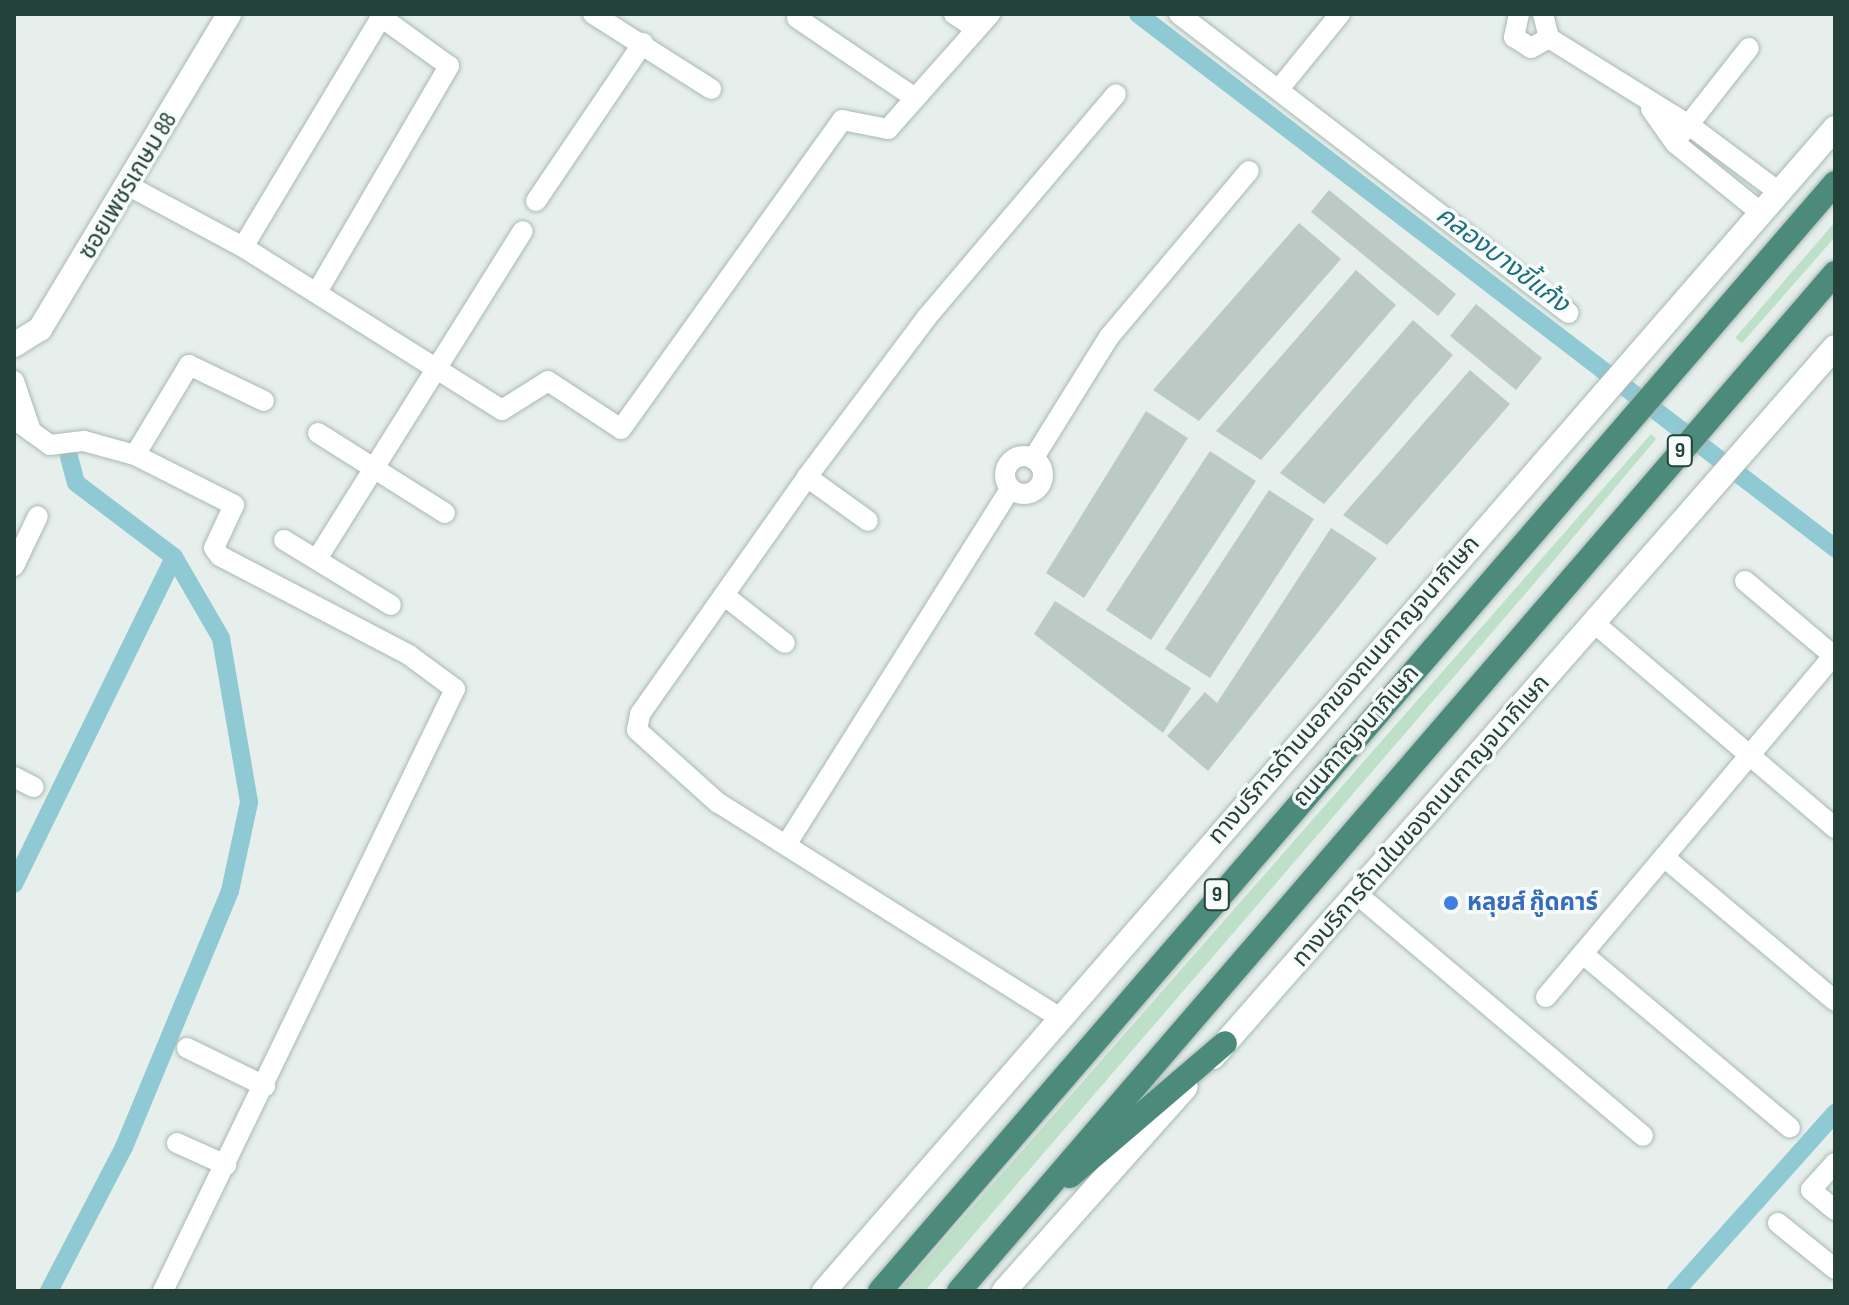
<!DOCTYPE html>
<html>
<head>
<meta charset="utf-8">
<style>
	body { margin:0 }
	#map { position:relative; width:1849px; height:1305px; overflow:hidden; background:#e6efeb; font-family:"Sofia Sans Condensed","Noto Sans Thai",sans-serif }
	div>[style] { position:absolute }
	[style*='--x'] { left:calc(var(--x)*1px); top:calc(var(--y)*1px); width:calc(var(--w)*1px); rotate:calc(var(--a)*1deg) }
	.green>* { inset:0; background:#bfe0c8 }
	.canal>* { height:18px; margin:-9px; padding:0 9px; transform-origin:9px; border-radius:9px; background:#8ec9d4 }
	.building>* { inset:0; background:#bbcac4 }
	.roads { filter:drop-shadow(0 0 2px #a8b8b2) drop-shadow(0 0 2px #a8b8b2) }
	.minor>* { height:20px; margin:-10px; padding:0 10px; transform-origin:10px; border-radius:10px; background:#fff }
	.minor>.ring { margin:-10px; padding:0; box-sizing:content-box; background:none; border:20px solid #fff; border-radius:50% }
	.tertiary>* { height:24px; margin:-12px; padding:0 12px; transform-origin:12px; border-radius:12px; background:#fff }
	.secondary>* { height:24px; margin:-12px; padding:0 12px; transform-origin:12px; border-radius:12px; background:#fff }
	.trunk>* { height:24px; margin:-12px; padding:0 12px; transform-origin:12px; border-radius:12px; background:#4c8a7c }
	.dots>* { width:22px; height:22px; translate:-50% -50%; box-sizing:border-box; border:4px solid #f7fbf9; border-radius:50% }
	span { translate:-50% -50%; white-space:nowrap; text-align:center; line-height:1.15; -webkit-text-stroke:7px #f7fbf9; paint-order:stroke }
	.shield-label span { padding:2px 6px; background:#f7fbf9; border:2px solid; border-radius:6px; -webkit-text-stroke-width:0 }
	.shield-label { font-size:22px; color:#24423a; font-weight:700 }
	.street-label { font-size:24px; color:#24423a }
	.shop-label { font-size:24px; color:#366cbe; font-weight:700 }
	.left { translate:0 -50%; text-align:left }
	.water-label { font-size:26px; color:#1c6f80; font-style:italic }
	.frame { position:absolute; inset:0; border:16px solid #24423a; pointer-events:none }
</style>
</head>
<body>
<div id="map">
	<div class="green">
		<div style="clip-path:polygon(1835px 222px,1835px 237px,1742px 343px,1735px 338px)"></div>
		<div style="clip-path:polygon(1651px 434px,1656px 439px,1550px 565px,925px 1291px,899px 1291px)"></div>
	</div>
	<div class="canal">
		<div style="--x:1138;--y:14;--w:878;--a:37.46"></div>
		<div style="--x:14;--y:884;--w:364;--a:-63.9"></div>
		<div style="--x:174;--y:557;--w:123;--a:-142.9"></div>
		<div style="--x:76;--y:483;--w:27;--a:-105"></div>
		<div style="--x:49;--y:1291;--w:162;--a:-62.5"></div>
		<div style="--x:124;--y:1147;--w:277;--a:-67.5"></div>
		<div style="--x:230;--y:891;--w:91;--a:-77.9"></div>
		<div style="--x:249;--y:802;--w:166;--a:-99.7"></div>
		<div style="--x:221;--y:638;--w:94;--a:-120.1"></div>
		<div style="--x:1676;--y:1291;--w:239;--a:-48.2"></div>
	</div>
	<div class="building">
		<div style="clip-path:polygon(1329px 190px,1456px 294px,1438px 316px,1311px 212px)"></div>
		<div style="clip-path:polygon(1299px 223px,1341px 259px,1199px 421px,1153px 390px)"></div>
		<div style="clip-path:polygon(1356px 270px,1396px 305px,1261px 460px,1216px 431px)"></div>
		<div style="clip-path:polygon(1476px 304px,1542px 358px,1516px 390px,1450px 336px)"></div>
		<div style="clip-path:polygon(1413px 320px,1453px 355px,1324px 504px,1280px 473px)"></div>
		<div style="clip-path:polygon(1470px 370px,1510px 404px,1387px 545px,1343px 515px)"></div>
		<div style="clip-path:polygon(1146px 411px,1188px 438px,1084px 598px,1046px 573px)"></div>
		<div style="clip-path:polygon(1210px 451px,1256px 481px,1151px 640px,1106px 610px)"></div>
		<div style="clip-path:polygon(1269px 490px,1314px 519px,1210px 678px,1165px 649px)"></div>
		<div style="clip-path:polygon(1331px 528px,1377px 558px,1208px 771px,1167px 736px,1205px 692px,1217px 703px)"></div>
		<div style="clip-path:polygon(1055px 601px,1191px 688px,1163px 733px,1034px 634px)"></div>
	</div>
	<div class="roads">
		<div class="minor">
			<div style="--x:593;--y:14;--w:140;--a:32.4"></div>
			<div style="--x:954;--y:14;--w:25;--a:34"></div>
			<div style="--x:1179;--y:14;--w:491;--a:37.5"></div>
			<div style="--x:1519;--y:14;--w:24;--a:102"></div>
			<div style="--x:1514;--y:37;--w:20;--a:33"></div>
			<div style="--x:1531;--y:48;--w:21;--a:-29"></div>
			<div style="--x:1549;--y:38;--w:25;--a:-104"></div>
			<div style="--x:797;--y:18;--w:143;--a:34.1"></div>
			<div style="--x:1549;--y:38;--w:165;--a:31.9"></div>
			<div style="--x:1689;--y:125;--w:112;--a:36.7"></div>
			<div style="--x:1279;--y:89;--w:97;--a:-50.9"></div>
			<div style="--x:1651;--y:109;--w:42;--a:54.8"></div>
			<div style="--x:1675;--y:143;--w:111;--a:39.1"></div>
			<div style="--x:1682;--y:133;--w:108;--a:-51.8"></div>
			<div style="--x:129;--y:186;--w:129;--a:28.2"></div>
			<div style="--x:243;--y:247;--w:306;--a:32.2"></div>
			<div style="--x:502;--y:410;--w:54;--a:-32.2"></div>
			<div style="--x:548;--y:381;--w:87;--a:33.3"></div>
			<div style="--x:621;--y:429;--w:380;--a:-54.4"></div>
			<div style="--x:842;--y:120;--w:47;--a:11.1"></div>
			<div style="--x:888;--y:129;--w:154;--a:-48.4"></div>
			<div style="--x:536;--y:201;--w:191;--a:-55.9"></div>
			<div style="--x:243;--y:247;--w:272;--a:-59"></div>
			<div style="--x:317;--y:292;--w:262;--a:-59.7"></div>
			<div style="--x:449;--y:66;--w:84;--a:-144.2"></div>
			<div style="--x:14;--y:381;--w:53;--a:71.2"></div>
			<div style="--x:14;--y:419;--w:44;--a:35.8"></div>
			<div style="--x:50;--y:445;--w:34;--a:-7"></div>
			<div style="--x:84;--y:441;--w:53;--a:15.4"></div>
			<div style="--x:135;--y:455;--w:111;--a:26.8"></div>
			<div style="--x:234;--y:505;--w:47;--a:114.9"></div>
			<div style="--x:214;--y:548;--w:10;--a:53"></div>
			<div style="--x:220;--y:556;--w:213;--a:27.6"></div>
			<div style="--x:409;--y:655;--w:57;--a:36.5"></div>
			<div style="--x:455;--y:689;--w:669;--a:115.88"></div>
			<div style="--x:318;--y:433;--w:150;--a:32.2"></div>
			<div style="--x:135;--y:455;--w:105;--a:-59"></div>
			<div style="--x:189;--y:365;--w:83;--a:25.6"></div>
			<div class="ring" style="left:1005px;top:456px;width:18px;height:18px"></div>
			<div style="--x:1033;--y:459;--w:144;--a:-58.1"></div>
			<div style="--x:1109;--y:337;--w:217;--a:-49.9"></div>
			<div style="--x:807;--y:477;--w:75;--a:35.8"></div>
			<div style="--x:284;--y:540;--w:125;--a:31.3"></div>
			<div style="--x:317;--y:559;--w:387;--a:-57.9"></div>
			<div style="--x:14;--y:566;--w:55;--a:-64.4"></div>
			<div style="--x:1745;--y:581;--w:118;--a:40.2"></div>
			<div style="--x:725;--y:596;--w:76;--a:38.1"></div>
			<div style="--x:1593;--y:622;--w:318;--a:40.4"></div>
			<div style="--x:14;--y:777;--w:22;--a:27"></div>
			<div style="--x:786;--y:845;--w:421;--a:-57.8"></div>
			<div style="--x:1664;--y:857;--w:224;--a:40.1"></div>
			<div style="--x:1358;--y:895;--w:373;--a:40.2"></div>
			<div style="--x:1583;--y:954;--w:270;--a:40"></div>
			<div style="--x:1546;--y:997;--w:446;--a:-49.9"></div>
			<div style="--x:1060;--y:1018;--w:404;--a:-147.8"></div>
			<div style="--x:718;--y:803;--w:109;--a:-138"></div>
			<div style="--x:637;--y:730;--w:16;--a:-79"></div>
			<div style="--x:640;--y:714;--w:290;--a:-54.8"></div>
			<div style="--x:807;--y:477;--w:200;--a:-53.1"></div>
			<div style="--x:927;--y:317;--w:292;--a:-49.7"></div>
			<div style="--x:187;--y:1048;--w:87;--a:26"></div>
			<div style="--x:177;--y:1143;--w:54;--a:24.2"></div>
			<div style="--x:1835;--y:1163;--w:36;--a:132"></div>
			<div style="--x:1811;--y:1190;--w:31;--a:40"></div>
			<div style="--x:1778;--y:1223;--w:73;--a:38.9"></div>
		</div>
		<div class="tertiary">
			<div style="--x:14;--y:345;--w:31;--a:-32"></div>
			<div style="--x:40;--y:329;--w:367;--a:-59"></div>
		</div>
		<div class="secondary">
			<div style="--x:1213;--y:1057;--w:944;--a:-48.78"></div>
			<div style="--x:824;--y:1291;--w:1541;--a:-49"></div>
			<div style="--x:1004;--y:1291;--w:273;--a:-48.3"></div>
		</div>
		<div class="trunk">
			<div style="--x:1070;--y:1176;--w:204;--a:-40.6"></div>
			<div style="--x:880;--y:1291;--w:1463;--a:-49.24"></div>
			<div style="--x:959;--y:1291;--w:1343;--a:-49.29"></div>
		</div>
	</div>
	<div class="dots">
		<div style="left:1451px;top:903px;background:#3f7fe0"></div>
	</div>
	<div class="shield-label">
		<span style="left:1680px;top:451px">9</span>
		<span style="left:1217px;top:895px">9</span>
	</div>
	<div class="street-label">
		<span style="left:128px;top:186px;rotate:-59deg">ซอยเพชรเกษม 88</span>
		<span style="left:1344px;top:690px;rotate:-49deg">ทางบริการด้านนอกของถนนกาญจนาภิเษก</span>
		<span style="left:1356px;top:736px;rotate:-49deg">ถนนกาญจนาภิเษก</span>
		<span style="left:1421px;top:821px;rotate:-49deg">ทางบริการด้านในของถนนกาญจนาภิเษก</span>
	</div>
	<div class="shop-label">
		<span class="left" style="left:1467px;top:903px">หลุยส์ กู๊ดคาร์</span>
	</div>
	<div class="water-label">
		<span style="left:1502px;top:260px;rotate:37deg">คลองบางขี้แก้ง</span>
	</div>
	<div class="frame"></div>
</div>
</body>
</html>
